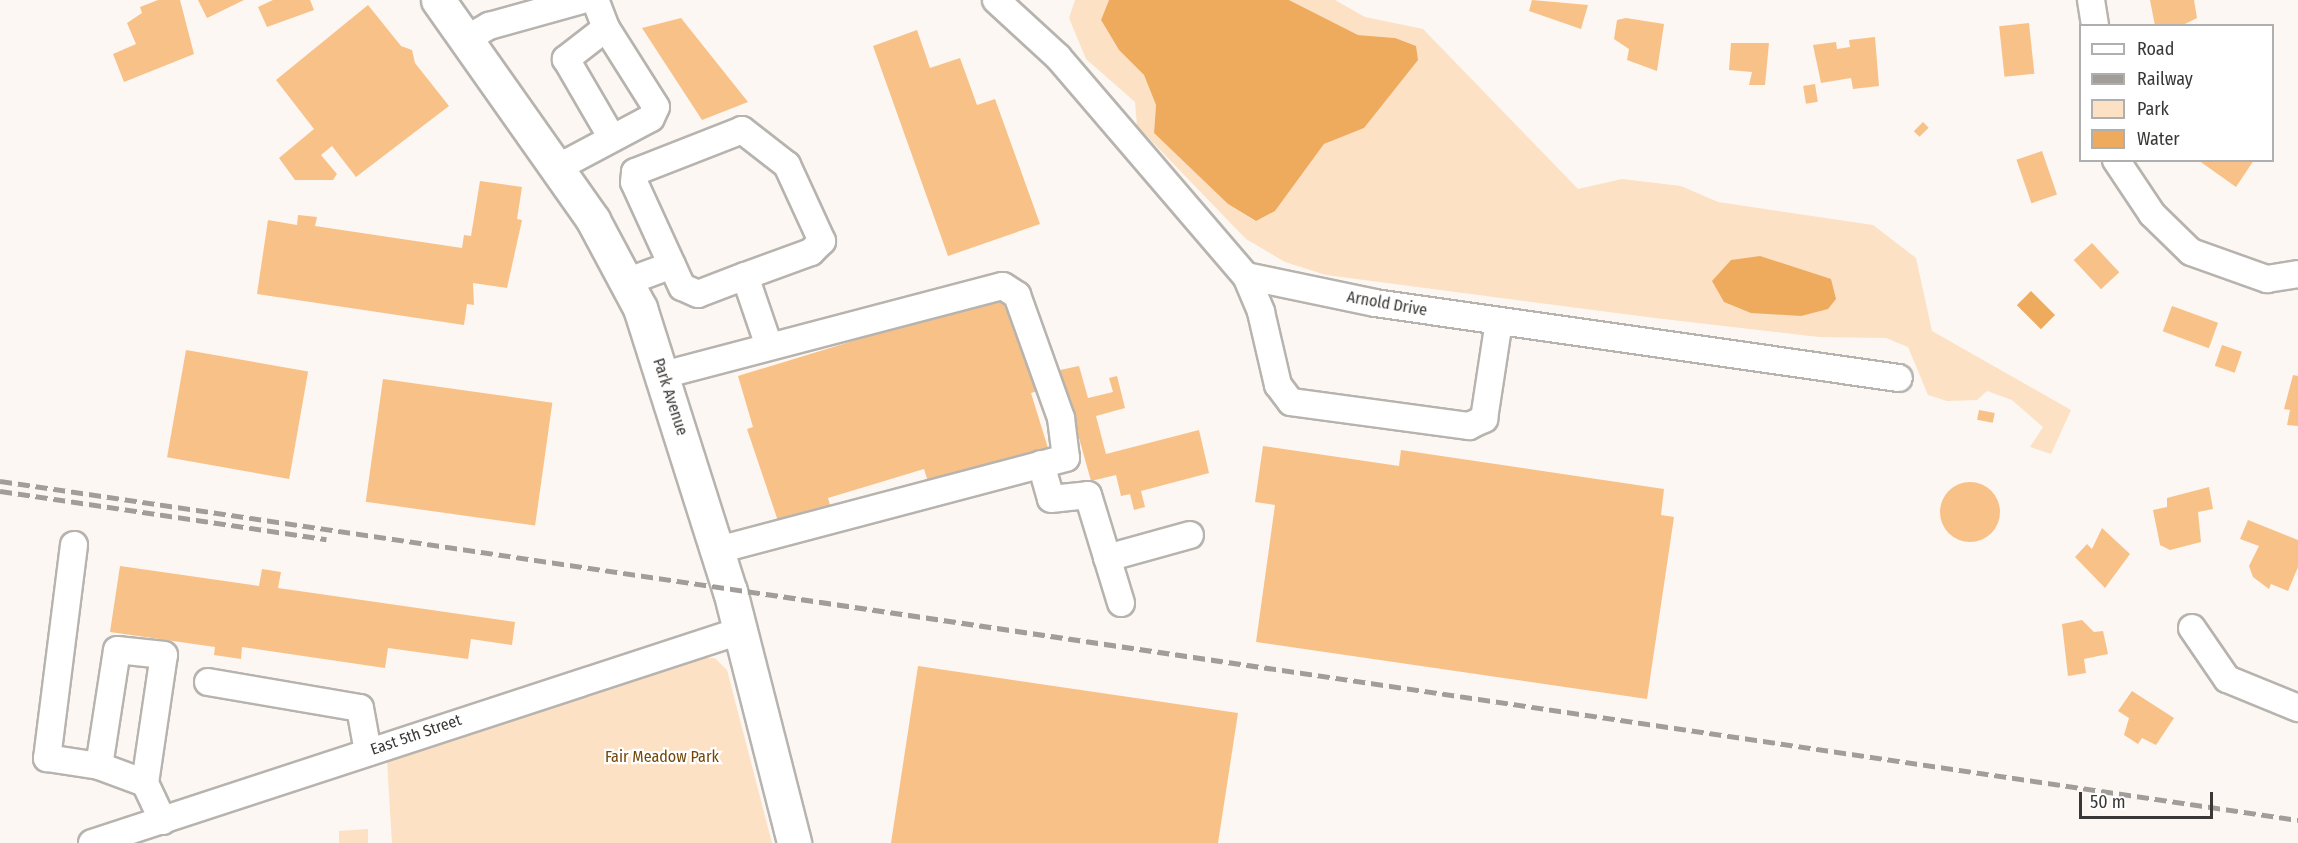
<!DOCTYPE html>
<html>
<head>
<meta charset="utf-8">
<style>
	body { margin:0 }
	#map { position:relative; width:2298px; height:843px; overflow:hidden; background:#fcf7f2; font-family:"Fira Sans Condensed",sans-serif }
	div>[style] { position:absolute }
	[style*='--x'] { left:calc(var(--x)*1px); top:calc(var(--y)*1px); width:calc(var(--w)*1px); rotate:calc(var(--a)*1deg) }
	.green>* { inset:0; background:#fce1c5 }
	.water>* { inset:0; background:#eeab5e; transform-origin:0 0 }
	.building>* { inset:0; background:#f8c187; transform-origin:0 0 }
	.round { border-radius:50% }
	.roads { filter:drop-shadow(2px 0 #b7b3ae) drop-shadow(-2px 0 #b7b3ae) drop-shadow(0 2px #b7b3ae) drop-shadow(0 -2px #b7b3ae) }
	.minor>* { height:26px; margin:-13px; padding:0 13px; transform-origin:13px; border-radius:13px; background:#fff }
	.major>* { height:33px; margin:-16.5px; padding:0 16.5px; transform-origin:16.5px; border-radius:16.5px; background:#fff }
	.rail>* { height:4.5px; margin-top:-2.25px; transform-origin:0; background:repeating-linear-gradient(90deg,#a19e9a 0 12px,transparent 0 18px) }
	span { translate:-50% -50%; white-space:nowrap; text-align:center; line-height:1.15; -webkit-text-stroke:4.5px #fff; paint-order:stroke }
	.street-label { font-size:16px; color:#3a3836 }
	.park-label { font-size:16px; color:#724709 }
	.legend { position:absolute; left:2079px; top:24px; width:195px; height:138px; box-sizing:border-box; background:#fff; border:2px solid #b0afaf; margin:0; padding:8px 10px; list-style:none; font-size:18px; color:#3a3836 }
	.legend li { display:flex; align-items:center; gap:12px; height:30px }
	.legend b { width:30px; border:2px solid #b0afaf }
	.scale { position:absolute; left:2079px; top:792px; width:134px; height:27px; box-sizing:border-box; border:3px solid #3a3836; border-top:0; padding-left:8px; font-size:18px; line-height:21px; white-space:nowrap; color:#3a3836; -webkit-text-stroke:4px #fff; paint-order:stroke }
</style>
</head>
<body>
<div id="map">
	<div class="green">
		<i style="clip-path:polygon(1075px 0,1109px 0,1101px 20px,1119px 50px,1144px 75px,1156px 105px,1154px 133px,1228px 204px,1255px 221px,1275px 211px,1324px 144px,1364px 128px,1383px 103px,1395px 38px,1358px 35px,1289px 0,1335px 0,1365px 17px,1423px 29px,1578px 189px,1622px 179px,1681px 186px,1718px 202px,1873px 225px,1916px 258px,1932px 331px,2071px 410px,2051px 454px,2030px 447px,2043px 427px,2012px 400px,1987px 391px,1977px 400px,1947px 401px,1928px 395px,1908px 347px,1886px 338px,1819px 337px,1655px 318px,1326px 275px,1285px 262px,1246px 239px,1137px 126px,1135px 102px,1086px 59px,1069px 18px)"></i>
		<i style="clip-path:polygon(695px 658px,715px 658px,727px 670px,772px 843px,392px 843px,387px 760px,469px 729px)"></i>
		<i style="clip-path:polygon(368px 829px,368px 843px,339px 843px,339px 831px)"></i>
	</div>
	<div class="water">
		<i style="clip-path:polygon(1109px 0,1289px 0,1358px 35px,1395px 38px,1416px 46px,1418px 60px,1364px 128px,1324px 144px,1275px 211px,1256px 221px,1228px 204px,1154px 133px,1156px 105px,1144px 75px,1119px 50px,1101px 20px)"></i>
		<i style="clip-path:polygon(1760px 256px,1831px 279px,1836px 299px,1828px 309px,1801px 316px,1751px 313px,1724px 302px,1712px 281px,1731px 260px)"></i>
		<i style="left:2031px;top:291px;width:34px;height:20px;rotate:45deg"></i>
	</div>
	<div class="building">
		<i style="clip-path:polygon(158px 0,180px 0,194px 54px,124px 82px,113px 54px,136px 44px,127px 23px,142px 13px,140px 7px)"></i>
		<i style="clip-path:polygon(198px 0,244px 0,207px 18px)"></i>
		<i style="clip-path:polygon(273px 0,310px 0,314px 10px,267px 27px,258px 7px)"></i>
		<i style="clip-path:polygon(1532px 0,1588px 5px,1581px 29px,1529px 11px)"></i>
		<i style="clip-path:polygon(2150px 0,2194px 0,2197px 18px,2181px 26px,2155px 26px)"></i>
		<i style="clip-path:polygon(368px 5px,401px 46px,412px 50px,415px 63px,449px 106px,356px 177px,332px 146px,321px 155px,337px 174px,333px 180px,295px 180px,279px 158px,314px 129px,276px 80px)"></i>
		<i style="clip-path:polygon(681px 18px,748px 102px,702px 120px,642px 28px)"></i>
		<i style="clip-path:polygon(1626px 18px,1664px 24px,1657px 71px,1627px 60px,1629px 49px,1614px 39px,1617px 20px)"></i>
		<i style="left:2029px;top:23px;width:51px;height:30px;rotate:84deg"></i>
		<i style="clip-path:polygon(917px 30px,930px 68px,960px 58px,977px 105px,995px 99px,1040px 224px,948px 256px,873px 46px)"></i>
		<i style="clip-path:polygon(1875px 37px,1879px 86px,1853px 89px,1851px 78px,1821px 83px,1813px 45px,1836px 42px,1837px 49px,1850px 47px,1849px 40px)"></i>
		<i style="clip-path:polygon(1731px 43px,1769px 43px,1765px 85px,1749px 85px,1752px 72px,1729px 70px)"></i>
		<i style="left:1815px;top:84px;width:18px;height:12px;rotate:81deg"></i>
		<i style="left:1923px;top:122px;width:8px;height:13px;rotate:45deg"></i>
		<i style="left:2042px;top:151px;width:46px;height:27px;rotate:71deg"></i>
		<i style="clip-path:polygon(2198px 160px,2254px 160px,2236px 187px)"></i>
		<i style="clip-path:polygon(480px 181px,522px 187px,517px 219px,522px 220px,507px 288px,473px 283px,474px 305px,467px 304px,464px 325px,257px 294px,268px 220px,297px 225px,298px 215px,317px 217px,315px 226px,462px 248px,464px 235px,471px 236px)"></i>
		<i style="left:2092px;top:243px;width:40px;height:25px;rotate:47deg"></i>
		<i style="clip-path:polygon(1000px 296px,1034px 370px,1041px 390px,1031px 393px,1048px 448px,929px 485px,924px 469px,828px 498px,830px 505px,778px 521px,747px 429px,753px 427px,738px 376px)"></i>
		<i style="left:2172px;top:306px;width:49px;height:27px;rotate:20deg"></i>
		<i style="left:2222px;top:345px;width:21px;height:22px;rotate:19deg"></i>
		<i style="left:186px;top:350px;width:124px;height:109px;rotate:10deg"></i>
		<i style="clip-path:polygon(1079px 366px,1088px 398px,1113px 392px,1109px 378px,1117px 376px,1125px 408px,1096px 416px,1106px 454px,1199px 430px,1209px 473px,1141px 491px,1145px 507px,1134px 510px,1130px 494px,1121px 496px,1116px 475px,1091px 481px,1060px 370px)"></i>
		<i style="clip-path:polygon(2293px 375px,2298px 376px,2298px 426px,2287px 425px,2290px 410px,2284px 409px)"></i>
		<i style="left:383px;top:379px;width:171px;height:124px;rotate:8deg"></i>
		<i style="left:1979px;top:410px;width:16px;height:10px;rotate:11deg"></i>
		<i style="clip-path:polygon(1263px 446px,1399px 466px,1401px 450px,1664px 489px,1661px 515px,1674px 517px,1647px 699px,1256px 642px,1275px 505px,1255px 502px)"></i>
		<i class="round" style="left:1940px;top:482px;width:60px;height:60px"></i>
		<i style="clip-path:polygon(2209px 487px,2213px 509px,2198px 512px,2201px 542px,2170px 550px,2160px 545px,2153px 510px,2167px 507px,2167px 498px)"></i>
		<i style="clip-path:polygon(2248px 520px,2298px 540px,2298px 567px,2288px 591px,2271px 584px,2269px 589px,2253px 577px,2249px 566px,2259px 546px,2240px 539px)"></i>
		<i style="clip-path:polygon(2102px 528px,2130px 554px,2105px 588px,2075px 557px,2087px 544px,2092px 549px)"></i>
		<i style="clip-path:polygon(120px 566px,259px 586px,262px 569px,281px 572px,278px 588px,515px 622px,512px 645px,471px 639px,468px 659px,388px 648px,385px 668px,242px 647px,241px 659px,214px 655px,215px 647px,110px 632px)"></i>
		<i style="clip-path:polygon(2082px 620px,2094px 632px,2103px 631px,2108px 654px,2084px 659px,2086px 673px,2068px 676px,2062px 624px)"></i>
		<i style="clip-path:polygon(918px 666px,1238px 713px,1218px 843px,891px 843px)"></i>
		<i style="clip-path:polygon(2132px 691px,2174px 718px,2156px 745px,2142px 738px,2138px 744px,2124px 735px,2129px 718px,2118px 711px)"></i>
	</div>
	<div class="roads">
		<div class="minor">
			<i style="--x:996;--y:0;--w:84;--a:42.6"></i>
			<i style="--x:1058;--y:57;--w:289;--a:49.4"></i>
			<i style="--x:1246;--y:276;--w:132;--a:11.8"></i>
			<i style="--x:1375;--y:303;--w:529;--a:8.15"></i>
			<i style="--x:2091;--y:0;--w:26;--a:81"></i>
			<i style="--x:606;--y:28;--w:51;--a:142.2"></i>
			<i style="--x:566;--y:59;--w:91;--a:59.8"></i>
			<i style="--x:467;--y:39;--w:26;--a:-31"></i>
			<i style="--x:489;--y:26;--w:97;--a:-15.6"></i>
			<i style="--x:2116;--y:160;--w:65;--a:56.3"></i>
			<i style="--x:2152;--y:214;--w:54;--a:44.3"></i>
			<i style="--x:2191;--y:252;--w:81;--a:19.6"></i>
			<i style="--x:2267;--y:279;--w:31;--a:-9"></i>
			<i style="--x:557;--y:168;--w:106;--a:-28"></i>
			<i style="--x:651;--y:118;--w:12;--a:-66"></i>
			<i style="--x:656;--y:107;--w:93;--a:-122.3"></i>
			<i style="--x:606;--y:28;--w:30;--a:-111"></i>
			<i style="--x:745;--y:276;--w:50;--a:159"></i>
			<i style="--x:698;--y:294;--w:17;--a:-156"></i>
			<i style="--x:682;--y:287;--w:115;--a:-114.6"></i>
			<i style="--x:634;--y:182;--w:10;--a:-84"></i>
			<i style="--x:635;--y:172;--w:115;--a:-21.4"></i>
			<i style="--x:742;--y:130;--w:57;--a:37.9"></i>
			<i style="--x:787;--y:165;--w:84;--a:65.3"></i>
			<i style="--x:822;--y:241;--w:16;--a:135"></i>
			<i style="--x:811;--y:252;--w:70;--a:160"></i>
			<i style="--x:745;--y:276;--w:74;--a:71.1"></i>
			<i style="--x:1246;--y:276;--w:39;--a:67"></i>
			<i style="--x:1261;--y:312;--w:75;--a:76.9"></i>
			<i style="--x:1278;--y:385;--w:21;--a:53"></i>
			<i style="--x:1291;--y:402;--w:180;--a:7.7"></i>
			<i style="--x:1469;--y:426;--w:17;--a:-25"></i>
			<i style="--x:1484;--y:419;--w:99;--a:-81.3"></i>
			<i style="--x:626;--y:282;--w:49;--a:-20.3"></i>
			<i style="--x:663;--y:375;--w:351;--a:-14.7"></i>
			<i style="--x:1003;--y:286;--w:17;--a:33"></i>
			<i style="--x:1017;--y:295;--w:131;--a:70.3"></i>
			<i style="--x:1061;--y:418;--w:40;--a:82.9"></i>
			<i style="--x:1066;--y:458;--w:361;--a:165.2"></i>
			<i style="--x:1041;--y:464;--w:36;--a:74"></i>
			<i style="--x:1051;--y:499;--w:37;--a:-6"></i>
			<i style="--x:1088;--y:495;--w:113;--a:73"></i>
			<i style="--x:74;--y:545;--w:215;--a:97.2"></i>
			<i style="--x:47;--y:758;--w:53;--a:8.7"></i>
			<i style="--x:1107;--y:558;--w:86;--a:-15.5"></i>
			<i style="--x:2192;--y:628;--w:62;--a:55.5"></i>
			<i style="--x:2227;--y:679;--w:77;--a:22.2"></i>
			<i style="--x:208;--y:682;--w:154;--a:9.7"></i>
			<i style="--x:360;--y:708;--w:45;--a:79.7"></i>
			<i style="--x:145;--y:783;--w:129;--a:-81.6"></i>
			<i style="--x:164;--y:655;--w:47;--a:-173.9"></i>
			<i style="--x:117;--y:650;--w:117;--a:98.8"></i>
			<i style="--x:99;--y:766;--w:49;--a:20.3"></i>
			<i style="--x:145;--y:783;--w:42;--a:64.7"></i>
			<i style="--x:92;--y:843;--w:682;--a:-18.12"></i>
		</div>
		<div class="major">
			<i style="--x:438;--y:0;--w:269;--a:54.8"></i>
			<i style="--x:593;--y:220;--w:100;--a:61.9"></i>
			<i style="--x:640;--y:308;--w:297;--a:72.4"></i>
			<i style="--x:730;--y:591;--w:260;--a:75.7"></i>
		</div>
	</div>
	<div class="rail">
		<i style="--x:0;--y:481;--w:2323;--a:8.39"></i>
		<i style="--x:0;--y:491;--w:330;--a:8.4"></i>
	</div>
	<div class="street-label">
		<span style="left:1387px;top:304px;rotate:10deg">Arnold Drive</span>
		<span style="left:670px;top:397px;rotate:72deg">Park Avenue</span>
		<span style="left:416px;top:735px;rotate:-19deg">East 5th Street</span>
	</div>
	<div class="park-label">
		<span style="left:662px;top:757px">Fair Meadow Park</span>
	</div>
	<ul class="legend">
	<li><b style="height:8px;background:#fff"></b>Road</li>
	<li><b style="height:8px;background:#a19e9a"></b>Railway</li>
	<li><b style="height:16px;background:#fce1c5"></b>Park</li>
	<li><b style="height:16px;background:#eeab5e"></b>Water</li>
	</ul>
	<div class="scale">50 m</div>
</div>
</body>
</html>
